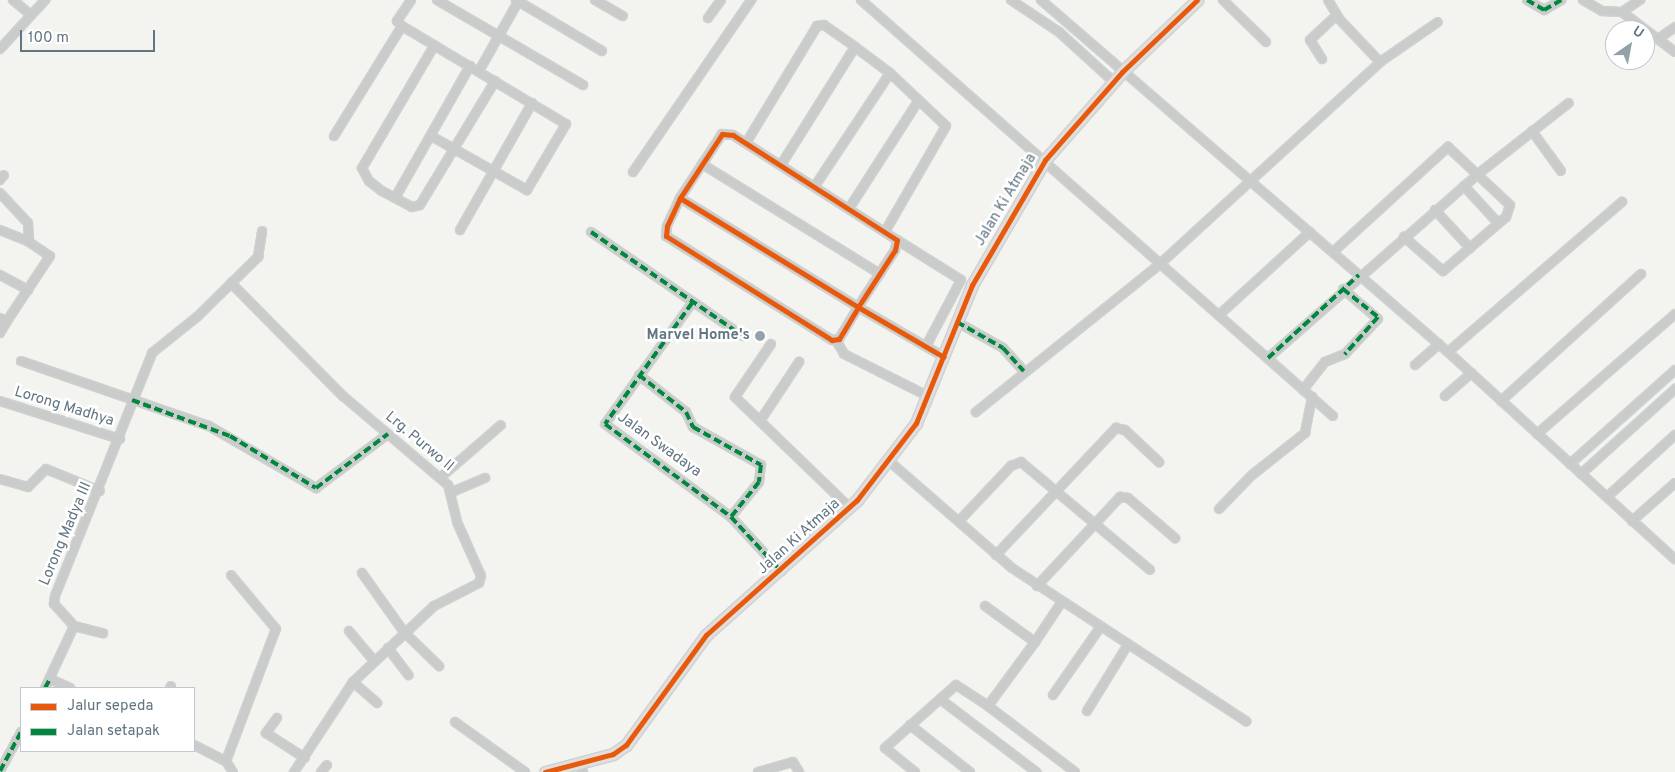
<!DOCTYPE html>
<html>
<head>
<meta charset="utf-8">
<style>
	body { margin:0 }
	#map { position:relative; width:1675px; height:772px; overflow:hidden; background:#f3f3f0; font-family:Overpass,sans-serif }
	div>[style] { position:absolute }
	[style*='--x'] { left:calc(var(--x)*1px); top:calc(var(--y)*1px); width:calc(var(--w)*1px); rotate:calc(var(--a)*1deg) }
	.roads { filter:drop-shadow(1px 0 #cfd1d0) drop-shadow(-1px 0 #cfd1d0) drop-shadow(0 1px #cfd1d0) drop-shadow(0 -1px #cfd1d0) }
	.street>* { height:8px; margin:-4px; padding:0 4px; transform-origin:4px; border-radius:4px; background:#cacccc }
	.secondary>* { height:11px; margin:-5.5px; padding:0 5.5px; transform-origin:5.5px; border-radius:5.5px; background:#dfdfe0 }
	.quiet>* { height:4px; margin-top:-2px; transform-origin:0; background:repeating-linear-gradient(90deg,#00873e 0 8px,transparent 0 12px) }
	.cycleway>* { height:5px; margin:-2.5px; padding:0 2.5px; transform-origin:2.5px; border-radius:2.5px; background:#e8590c }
	.dots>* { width:14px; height:14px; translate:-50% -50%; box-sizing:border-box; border:2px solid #fff; border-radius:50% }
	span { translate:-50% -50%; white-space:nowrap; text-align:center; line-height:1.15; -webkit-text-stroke:5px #fff; paint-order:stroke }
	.street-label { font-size:15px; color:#617582 }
	.poi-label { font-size:15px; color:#617582; font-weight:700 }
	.right { translate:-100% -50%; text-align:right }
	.legend { position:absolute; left:20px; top:687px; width:175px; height:65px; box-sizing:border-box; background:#fff; border:1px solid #c0c8cd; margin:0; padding:6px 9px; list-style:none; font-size:15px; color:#617582 }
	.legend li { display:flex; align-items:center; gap:10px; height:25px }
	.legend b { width:25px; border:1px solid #c0c8cd }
	.north { position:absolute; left:1605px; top:20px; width:50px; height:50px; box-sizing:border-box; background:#fff; border:1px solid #c0c8cd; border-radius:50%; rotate:33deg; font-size:14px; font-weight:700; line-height:20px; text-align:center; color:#617582 }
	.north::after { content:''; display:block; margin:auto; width:18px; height:22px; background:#94a1a8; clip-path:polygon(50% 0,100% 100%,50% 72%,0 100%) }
	.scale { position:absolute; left:20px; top:30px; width:135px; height:22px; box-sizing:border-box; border:2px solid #617582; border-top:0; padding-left:6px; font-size:15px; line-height:18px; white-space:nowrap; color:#617582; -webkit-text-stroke:4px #fff; paint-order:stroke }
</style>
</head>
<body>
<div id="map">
	<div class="roads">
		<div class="street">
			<i style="--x:13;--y:0;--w:23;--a:40"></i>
			<i style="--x:437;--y:0;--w:169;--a:30.2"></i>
			<i style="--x:516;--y:0;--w:100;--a:30.7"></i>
			<i style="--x:595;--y:0;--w:32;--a:30"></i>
			<i style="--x:861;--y:0;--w:629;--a:41.39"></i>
			<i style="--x:1011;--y:0;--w:58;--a:33.7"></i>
			<i style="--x:1059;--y:32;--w:74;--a:42.3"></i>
			<i style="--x:1041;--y:0;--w:538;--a:40.86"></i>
			<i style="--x:1448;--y:352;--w:307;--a:42.4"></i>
			<i style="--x:1223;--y:0;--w:60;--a:44.3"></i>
			<i style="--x:1527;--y:0;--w:20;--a:30"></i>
			<i style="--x:1544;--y:10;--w:20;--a:-30"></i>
			<i style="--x:1583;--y:0;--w:22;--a:30"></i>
			<i style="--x:1602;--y:11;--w:20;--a:3"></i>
			<i style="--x:1622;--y:12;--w:66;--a:37"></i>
			<i style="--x:1622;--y:12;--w:22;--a:-34"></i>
			<i style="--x:708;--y:18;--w:22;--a:-54"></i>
			<i style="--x:402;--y:26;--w:7;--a:-135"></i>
			<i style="--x:397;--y:21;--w:25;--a:-56"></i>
			<i style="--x:1658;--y:39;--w:21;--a:-35"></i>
			<i style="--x:434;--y:46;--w:142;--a:120.5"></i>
			<i style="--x:362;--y:168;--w:15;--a:62"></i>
			<i style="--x:369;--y:181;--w:16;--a:38"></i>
			<i style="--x:382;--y:191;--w:34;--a:28"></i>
			<i style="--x:412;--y:207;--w:8;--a:-14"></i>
			<i style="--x:420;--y:205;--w:145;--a:-58.8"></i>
			<i style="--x:0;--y:49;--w:67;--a:-47.4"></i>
			<i style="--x:1322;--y:59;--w:22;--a:-122"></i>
			<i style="--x:1310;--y:40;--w:35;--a:-43"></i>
			<i style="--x:1380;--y:62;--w:70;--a:-34.6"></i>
			<i style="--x:479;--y:71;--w:81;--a:-60.6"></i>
			<i style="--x:1532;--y:131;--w:49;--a:54.1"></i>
			<i style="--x:334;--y:136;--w:129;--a:-58.3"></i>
			<i style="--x:402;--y:26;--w:191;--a:30.9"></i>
			<i style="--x:566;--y:124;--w:77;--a:120.6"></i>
			<i style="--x:527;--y:190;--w:110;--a:-150.6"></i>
			<i style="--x:746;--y:143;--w:137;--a:-58.7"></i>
			<i style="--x:817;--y:26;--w:7;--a:-8"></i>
			<i style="--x:824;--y:25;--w:38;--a:35"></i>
			<i style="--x:702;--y:164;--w:209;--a:31.7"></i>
			<i style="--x:781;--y:165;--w:139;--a:-57.9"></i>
			<i style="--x:855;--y:47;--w:44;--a:36.6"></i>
			<i style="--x:890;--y:73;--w:136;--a:123.6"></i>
			<i style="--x:633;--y:172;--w:209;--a:-55.5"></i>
			<i style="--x:0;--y:180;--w:6;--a:-51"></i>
			<i style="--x:1464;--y:186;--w:50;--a:47.4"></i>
			<i style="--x:0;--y:193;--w:41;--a:47"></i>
			<i style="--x:28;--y:223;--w:19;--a:87"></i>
			<i style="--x:29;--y:242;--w:25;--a:34"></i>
			<i style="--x:50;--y:256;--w:78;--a:123.5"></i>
			<i style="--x:7;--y:321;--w:8;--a:-157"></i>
			<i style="--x:395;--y:198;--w:152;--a:-60.4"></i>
			<i style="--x:680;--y:198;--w:31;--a:115"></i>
			<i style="--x:667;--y:226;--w:10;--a:96"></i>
			<i style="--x:666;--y:236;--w:196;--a:32.1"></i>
			<i style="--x:832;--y:340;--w:7;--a:-8"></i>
			<i style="--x:839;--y:339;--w:37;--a:-59"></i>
			<i style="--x:858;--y:307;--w:68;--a:-57"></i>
			<i style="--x:895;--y:250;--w:10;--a:-79"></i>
			<i style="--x:897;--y:240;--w:195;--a:-147.4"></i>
			<i style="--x:733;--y:135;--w:11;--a:-175"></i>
			<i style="--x:722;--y:134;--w:77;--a:123.3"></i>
			<i style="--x:680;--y:198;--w:209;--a:31.5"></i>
			<i style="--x:858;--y:307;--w:99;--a:30.2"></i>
			<i style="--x:850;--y:207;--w:127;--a:-57.2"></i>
			<i style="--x:1435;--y:210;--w:52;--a:47.4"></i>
			<i style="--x:0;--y:230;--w:31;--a:22"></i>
			<i style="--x:460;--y:230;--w:146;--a:-60.4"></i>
			<i style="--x:886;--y:230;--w:120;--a:-60"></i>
			<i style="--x:946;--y:126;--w:77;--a:-136.6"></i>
			<i style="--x:591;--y:232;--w:184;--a:34.4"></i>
			<i style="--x:897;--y:240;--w:75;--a:32"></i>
			<i style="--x:961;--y:280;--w:75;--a:117.9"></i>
			<i style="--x:1333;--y:252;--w:156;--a:-42.4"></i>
			<i style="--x:1448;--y:147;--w:85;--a:43.1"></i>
			<i style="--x:1510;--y:205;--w:13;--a:108"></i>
			<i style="--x:1506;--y:217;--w:83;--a:139.4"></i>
			<i style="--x:1443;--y:271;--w:52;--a:-138.9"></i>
			<i style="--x:0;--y:275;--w:32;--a:28"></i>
			<i style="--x:231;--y:283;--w:159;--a:45.3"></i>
			<i style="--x:343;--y:396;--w:138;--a:40.3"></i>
			<i style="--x:448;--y:485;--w:38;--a:76"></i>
			<i style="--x:457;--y:522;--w:59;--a:66"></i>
			<i style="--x:481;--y:576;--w:7;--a:106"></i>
			<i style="--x:479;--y:583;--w:51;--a:152.9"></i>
			<i style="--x:434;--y:606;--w:111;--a:136.8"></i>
			<i style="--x:353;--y:682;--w:108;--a:123.2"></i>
			<i style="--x:692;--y:303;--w:149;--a:125.7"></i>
			<i style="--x:605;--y:424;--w:157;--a:36.4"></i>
			<i style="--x:731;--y:517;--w:74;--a:47.2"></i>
			<i style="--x:1219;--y:315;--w:123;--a:-42.4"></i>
			<i style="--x:957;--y:322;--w:53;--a:29.5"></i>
			<i style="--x:1003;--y:348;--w:31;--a:48"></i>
			<i style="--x:0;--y:333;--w:14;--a:-60"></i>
			<i style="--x:836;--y:340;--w:16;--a:60"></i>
			<i style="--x:844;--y:354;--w:94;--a:26.6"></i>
			<i style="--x:771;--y:344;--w:64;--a:124.2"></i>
			<i style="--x:735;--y:397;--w:160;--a:44"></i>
			<i style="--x:1448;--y:352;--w:230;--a:-40.8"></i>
			<i style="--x:1268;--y:358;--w:279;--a:-41.2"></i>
			<i style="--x:1478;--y:174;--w:115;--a:-38"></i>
			<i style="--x:21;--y:361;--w:199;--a:19.1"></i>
			<i style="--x:209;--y:426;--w:124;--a:30.1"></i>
			<i style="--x:316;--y:488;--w:90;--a:-36.9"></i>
			<i style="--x:1415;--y:365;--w:32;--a:-41"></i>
			<i style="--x:639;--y:375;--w:60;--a:38.2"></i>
			<i style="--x:686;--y:412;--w:17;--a:65"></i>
			<i style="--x:693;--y:427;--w:78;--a:29.2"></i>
			<i style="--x:761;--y:465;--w:17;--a:97"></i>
			<i style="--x:759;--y:482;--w:45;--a:128.7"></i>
			<i style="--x:1303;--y:390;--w:36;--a:-52"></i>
			<i style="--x:1325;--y:362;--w:22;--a:-22"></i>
			<i style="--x:1345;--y:354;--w:48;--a:-46.7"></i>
			<i style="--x:1378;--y:319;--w:46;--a:-139.4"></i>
			<i style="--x:1445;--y:396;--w:35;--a:-41"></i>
			<i style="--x:0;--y:401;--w:126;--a:17.6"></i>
			<i style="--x:1501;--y:401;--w:189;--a:-42.2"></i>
			<i style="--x:976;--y:412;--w:238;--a:-38.8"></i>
			<i style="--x:1161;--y:263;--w:297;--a:-42.5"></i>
			<i style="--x:1380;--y:62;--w:58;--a:-133.6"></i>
			<i style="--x:1340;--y:20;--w:23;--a:-121"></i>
			<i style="--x:760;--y:421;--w:71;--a:-56.5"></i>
			<i style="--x:1537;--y:434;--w:183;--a:-41"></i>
			<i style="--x:889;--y:461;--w:163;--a:41"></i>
			<i style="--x:1012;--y:568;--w:280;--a:33.2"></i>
			<i style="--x:1570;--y:464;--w:141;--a:-41.8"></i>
			<i style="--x:1581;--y:474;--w:127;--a:-42.1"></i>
			<i style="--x:441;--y:477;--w:79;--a:-40.9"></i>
			<i style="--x:0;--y:479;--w:29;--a:16"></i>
			<i style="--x:28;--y:487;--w:25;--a:-45"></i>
			<i style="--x:46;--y:469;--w:58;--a:22.2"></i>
			<i style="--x:452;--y:492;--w:36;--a:-23"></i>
			<i style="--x:1607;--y:497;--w:92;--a:-42.4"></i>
			<i style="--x:1219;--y:509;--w:47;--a:-45.9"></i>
			<i style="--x:1252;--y:475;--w:68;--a:-38.4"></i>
			<i style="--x:1305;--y:433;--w:37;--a:-79"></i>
			<i style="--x:959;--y:521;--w:76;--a:-46.6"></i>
			<i style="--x:1011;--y:466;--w:11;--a:-22"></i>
			<i style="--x:1021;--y:462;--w:168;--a:39.9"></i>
			<i style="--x:1632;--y:521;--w:57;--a:-41.5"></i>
			<i style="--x:996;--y:555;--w:175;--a:-46.6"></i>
			<i style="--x:1116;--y:428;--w:9;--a:13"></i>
			<i style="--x:1125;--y:430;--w:47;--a:43.3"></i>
			<i style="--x:362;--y:573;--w:72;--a:54.6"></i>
			<i style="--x:404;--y:632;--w:49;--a:44.2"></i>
			<i style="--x:1037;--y:586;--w:122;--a:-47"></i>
			<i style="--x:1120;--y:497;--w:8;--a:7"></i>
			<i style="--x:1128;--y:498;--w:62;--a:40.4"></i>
			<i style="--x:985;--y:606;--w:62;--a:35.8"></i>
			<i style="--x:1035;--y:642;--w:47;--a:-56.3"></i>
			<i style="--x:74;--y:626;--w:30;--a:14"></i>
			<i style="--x:349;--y:631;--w:39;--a:50"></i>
			<i style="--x:388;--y:648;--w:34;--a:53"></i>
			<i style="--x:50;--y:679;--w:22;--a:24"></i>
			<i style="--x:353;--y:682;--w:32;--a:41"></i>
			<i style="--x:45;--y:688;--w:68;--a:-64.9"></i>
			<i style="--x:74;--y:626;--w:30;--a:-132"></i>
			<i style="--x:54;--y:604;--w:8;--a:-83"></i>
			<i style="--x:55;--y:596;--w:262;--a:-68.2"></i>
			<i style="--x:152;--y:353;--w:58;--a:-38.7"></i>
			<i style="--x:197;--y:317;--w:86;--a:-44.5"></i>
			<i style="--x:258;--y:257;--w:26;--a:-81"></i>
			<i style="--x:170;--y:688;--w:2;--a:-63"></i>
			<i style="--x:1053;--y:695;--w:80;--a:-55.1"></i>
			<i style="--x:940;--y:699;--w:121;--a:37.2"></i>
			<i style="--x:988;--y:706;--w:109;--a:37.2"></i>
			<i style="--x:1087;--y:711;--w:76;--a:-58.4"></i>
			<i style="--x:277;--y:718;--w:19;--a:126"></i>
			<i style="--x:266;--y:733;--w:46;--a:32.7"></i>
			<i style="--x:455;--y:722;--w:86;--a:35.5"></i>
			<i style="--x:910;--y:725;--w:76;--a:38.1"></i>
			<i style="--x:194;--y:745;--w:36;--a:27"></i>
			<i style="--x:226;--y:761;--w:141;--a:-69.3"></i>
			<i style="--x:276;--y:629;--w:70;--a:-129.8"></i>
			<i style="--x:226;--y:761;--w:13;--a:58"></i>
			<i style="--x:577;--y:764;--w:10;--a:53"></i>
			<i style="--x:0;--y:771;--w:44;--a:-61.7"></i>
			<i style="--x:321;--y:772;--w:9;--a:-49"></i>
			<i style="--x:758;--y:772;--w:36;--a:-16"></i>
			<i style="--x:793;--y:762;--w:12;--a:59"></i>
			<i style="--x:915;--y:772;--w:38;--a:-141"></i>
			<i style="--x:885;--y:748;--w:95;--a:-41.6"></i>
			<i style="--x:956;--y:685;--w:38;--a:33"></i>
			<i style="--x:988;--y:706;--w:79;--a:-53.7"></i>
		</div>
		<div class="secondary">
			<i style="--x:545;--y:772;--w:70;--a:-14.8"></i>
			<i style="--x:613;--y:754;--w:16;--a:-35"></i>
			<i style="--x:626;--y:745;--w:136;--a:-54"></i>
			<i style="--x:706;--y:635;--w:203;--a:-41.8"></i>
			<i style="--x:857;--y:500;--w:97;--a:-52.5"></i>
			<i style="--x:916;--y:423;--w:149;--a:-67.9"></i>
			<i style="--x:972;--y:285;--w:145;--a:-59.7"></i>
			<i style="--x:1045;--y:160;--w:117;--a:-48.8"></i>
			<i style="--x:1122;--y:72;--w:104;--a:-43.8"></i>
		</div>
	</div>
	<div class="quiet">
		<i style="--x:1527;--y:0;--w:20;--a:30"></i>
		<i style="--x:1544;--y:10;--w:20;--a:-30"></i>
		<i style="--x:591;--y:232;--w:184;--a:34.4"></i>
		<i style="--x:1343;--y:289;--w:45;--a:38.7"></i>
		<i style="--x:1378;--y:317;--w:50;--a:131.7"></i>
		<i style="--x:692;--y:303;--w:149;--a:125.7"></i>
		<i style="--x:605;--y:424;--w:157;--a:36.4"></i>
		<i style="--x:731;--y:517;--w:74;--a:47.2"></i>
		<i style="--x:957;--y:322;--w:53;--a:29.5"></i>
		<i style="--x:1003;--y:348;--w:31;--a:48"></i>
		<i style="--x:1268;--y:358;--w:123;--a:-42.4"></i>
		<i style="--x:639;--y:375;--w:60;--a:38.2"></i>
		<i style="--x:686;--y:412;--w:17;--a:65"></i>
		<i style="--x:693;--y:427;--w:78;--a:29.2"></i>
		<i style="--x:761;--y:465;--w:17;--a:97"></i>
		<i style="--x:759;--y:482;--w:45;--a:128.7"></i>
		<i style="--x:132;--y:400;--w:104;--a:20.2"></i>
		<i style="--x:230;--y:436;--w:100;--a:31.2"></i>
		<i style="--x:316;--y:488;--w:90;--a:-36.9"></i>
		<i style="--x:45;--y:688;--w:10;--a:-61"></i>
		<i style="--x:0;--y:771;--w:44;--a:-61.7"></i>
	</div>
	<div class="cycleway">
		<i style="--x:680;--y:198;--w:31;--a:115"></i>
		<i style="--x:667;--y:226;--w:10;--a:96"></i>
		<i style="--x:666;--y:236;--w:196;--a:32.1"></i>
		<i style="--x:832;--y:340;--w:7;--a:-8"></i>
		<i style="--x:839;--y:339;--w:37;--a:-59"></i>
		<i style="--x:858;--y:307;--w:68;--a:-57"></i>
		<i style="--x:895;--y:250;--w:10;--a:-79"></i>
		<i style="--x:897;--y:240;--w:195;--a:-147.4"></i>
		<i style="--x:733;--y:135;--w:11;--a:-175"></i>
		<i style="--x:722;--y:134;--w:77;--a:123.3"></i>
		<i style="--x:680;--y:198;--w:209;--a:31.5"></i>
		<i style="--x:858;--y:307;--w:99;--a:30.2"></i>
		<i style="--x:545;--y:772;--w:70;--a:-14.8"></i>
		<i style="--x:613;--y:754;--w:16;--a:-35"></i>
		<i style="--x:626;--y:745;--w:136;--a:-54"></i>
		<i style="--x:706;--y:635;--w:203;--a:-41.8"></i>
		<i style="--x:857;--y:500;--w:97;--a:-52.5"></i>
		<i style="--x:916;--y:423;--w:149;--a:-67.9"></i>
		<i style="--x:972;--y:285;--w:145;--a:-59.7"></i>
		<i style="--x:1045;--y:160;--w:117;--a:-48.8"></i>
		<i style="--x:1122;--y:72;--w:104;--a:-43.8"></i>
	</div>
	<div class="dots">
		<i style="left:760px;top:336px;background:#94a1a8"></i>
	</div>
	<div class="street-label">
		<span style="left:1006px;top:200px;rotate:-59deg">Jalan Ki Atmaja</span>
		<span style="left:64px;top:407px;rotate:17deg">Lorong Madhya</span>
		<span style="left:419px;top:442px;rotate:40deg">Lrg. Purwo II</span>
		<span style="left:659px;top:445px;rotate:36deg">Jalan Swadaya</span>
		<span style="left:66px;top:534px;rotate:-67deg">Lorong Madya III</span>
		<span style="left:799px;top:537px;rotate:-42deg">Jalan Ki Atmaja</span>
	</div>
	<div class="poi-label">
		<span class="right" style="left:750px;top:336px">Marvel Home's</span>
	</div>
	<ul class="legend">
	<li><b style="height:6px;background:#e8590c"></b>Jalur sepeda</li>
	<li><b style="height:6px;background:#00873e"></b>Jalan setapak</li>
	</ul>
	<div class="north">U</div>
	<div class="scale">100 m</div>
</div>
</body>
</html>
